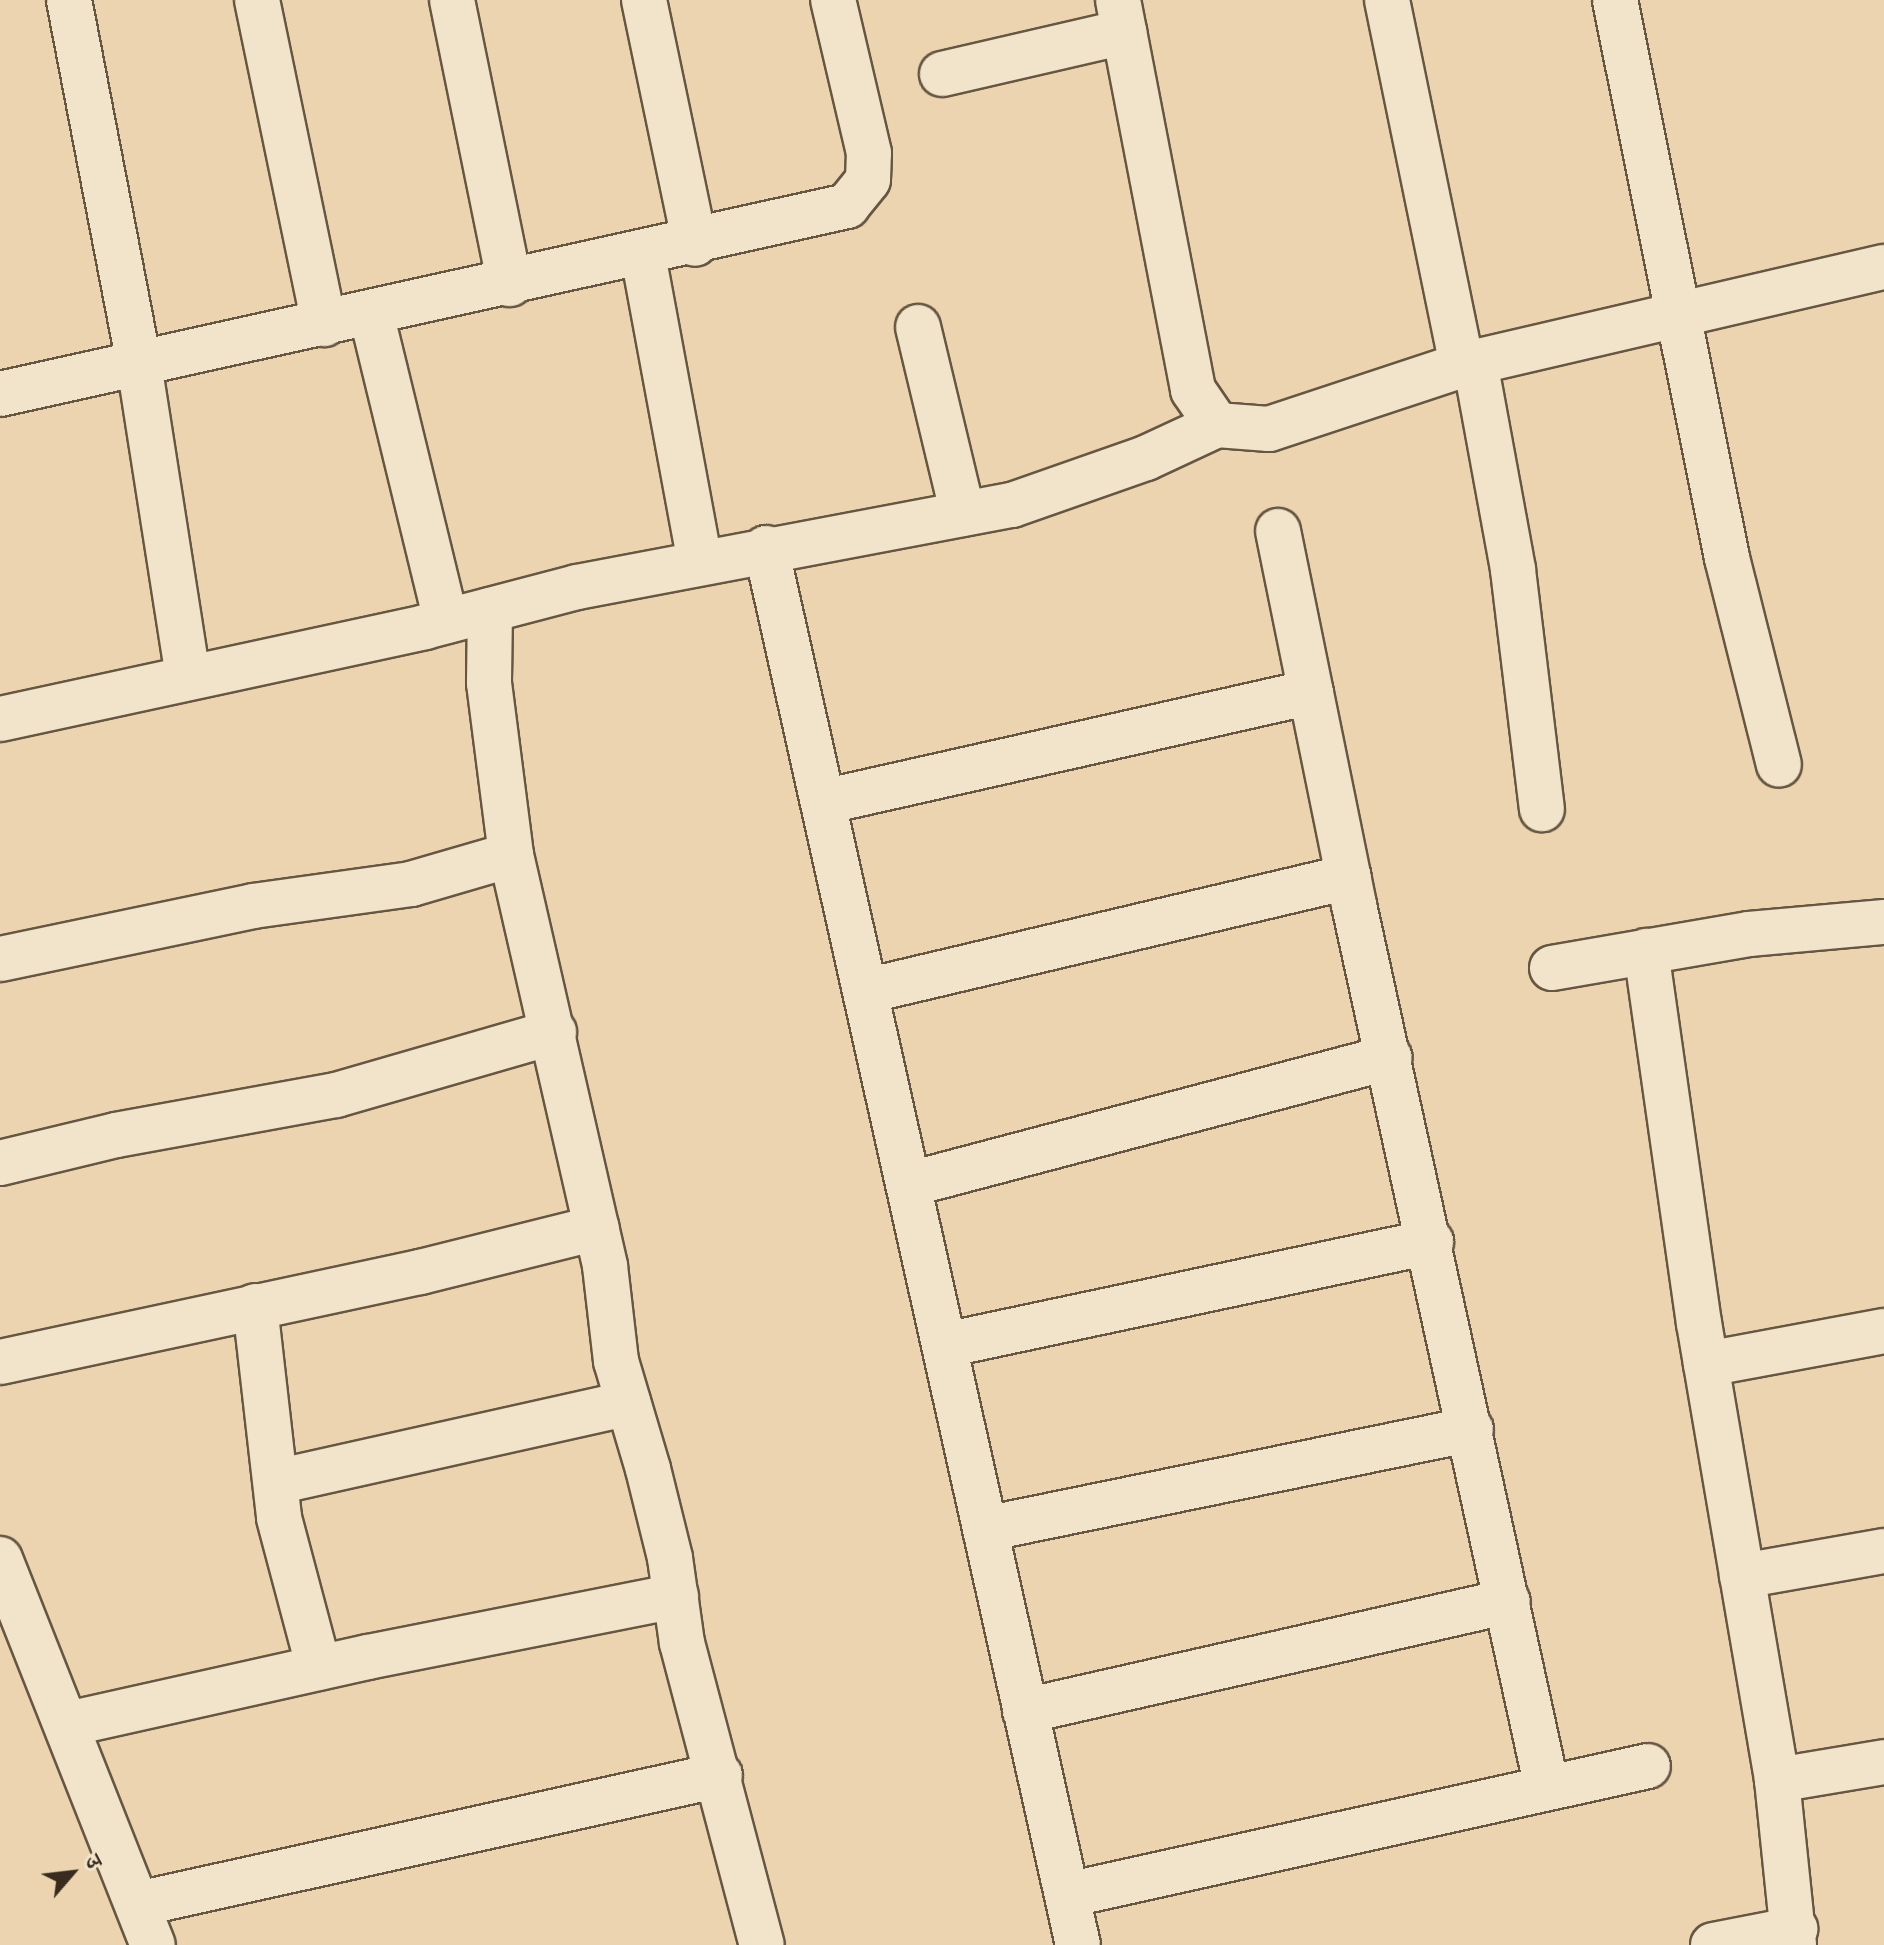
<!DOCTYPE html>
<html>
<head>
<meta charset="utf-8">
<style>
	body { margin:0 }
	#map { position:relative; width:1884px; height:1945px; overflow:hidden; background:#ebd4af; font-family:"EB Garamond","Noto Serif Devanagari",serif }
	div>[style] { position:absolute }
	[style*='--x'] { left:calc(var(--x)*1px); top:calc(var(--y)*1px); width:calc(var(--w)*1px); rotate:calc(var(--a)*1deg) }
	.roads { filter:drop-shadow(2px 0 #665642) drop-shadow(-2px 0 #665642) drop-shadow(0 2px #665642) drop-shadow(0 -2px #665642) }
	.minor>* { height:44px; margin:-22px; padding:0 22px; transform-origin:22px; border-radius:22px; background:#f2e3cb }
	span { translate:-50% -50%; white-space:nowrap; text-align:center; line-height:1.15; -webkit-text-stroke:8px #f2e3cb; paint-order:stroke }
	.north { position:absolute; left:32px; top:1833px; width:80px; height:80px; -webkit-text-stroke:6px #f2e3cb; paint-order:stroke; rotate:62deg; font-size:22px; font-weight:700; line-height:32px; text-align:center; color:#392c1e }
	.north::after { content:''; display:block; margin:auto; width:28px; height:36px; background:#392c1e; clip-path:polygon(50% 0,100% 100%,50% 72%,0 100%) }
</style>
</head>
<body>
<div id="map">
	<div class="roads">
		<div class="minor">
			<i style="--x:69;--y:0;--w:371;--a:79.1"></i>
			<i style="--x:139;--y:364;--w:317;--a:81.1"></i>
			<i style="--x:257;--y:0;--w:331;--a:78.3"></i>
			<i style="--x:452;--y:0;--w:290;--a:78.5"></i>
			<i style="--x:644;--y:0;--w:249;--a:78.2"></i>
			<i style="--x:1118;--y:0;--w:397;--a:79.1"></i>
			<i style="--x:1193;--y:390;--w:42;--a:55.6"></i>
			<i style="--x:1217;--y:425;--w:52;--a:4.4"></i>
			<i style="--x:1269;--y:429;--w:203;--a:-18.3"></i>
			<i style="--x:1462;--y:365;--w:433;--a:-13.1"></i>
			<i style="--x:1387;--y:0;--w:373;--a:78.4"></i>
			<i style="--x:1615;--y:0;--w:569;--a:78.65"></i>
			<i style="--x:1727;--y:558;--w:213;--a:75.9"></i>
			<i style="--x:942;--y:74;--w:187;--a:-13"></i>
			<i style="--x:643;--y:255;--w:312;--a:79.5"></i>
			<i style="--x:371;--y:313;--w:317;--a:76.3"></i>
			<i style="--x:918;--y:327;--w:192;--a:76.5"></i>
			<i style="--x:1475;--y:362;--w:211;--a:79.6"></i>
			<i style="--x:1513;--y:570;--w:241;--a:83.1"></i>
			<i style="--x:0;--y:394;--w:868;--a:-12.51"></i>
			<i style="--x:847;--y:206;--w:33;--a:-51"></i>
			<i style="--x:868;--y:180;--w:27;--a:-88"></i>
			<i style="--x:869;--y:153;--w:157;--a:-103.2"></i>
			<i style="--x:1278;--y:531;--w:382;--a:78.5"></i>
			<i style="--x:1354;--y:905;--w:904;--a:77.67"></i>
			<i style="--x:766;--y:548;--w:1431;--a:77.41"></i>
			<i style="--x:490;--y:610;--w:73;--a:90.8"></i>
			<i style="--x:489;--y:683;--w:173;--a:82.7"></i>
			<i style="--x:511;--y:855;--w:422;--a:77.1"></i>
			<i style="--x:605;--y:1266;--w:96;--a:83.4"></i>
			<i style="--x:616;--y:1361;--w:113;--a:73.5"></i>
			<i style="--x:648;--y:1469;--w:92;--a:76.1"></i>
			<i style="--x:670;--y:1558;--w:86;--a:82"></i>
			<i style="--x:682;--y:1643;--w:312;--a:75.2"></i>
			<i style="--x:0;--y:719;--w:435;--a:-12.2"></i>
			<i style="--x:425;--y:627;--w:157;--a:-14.7"></i>
			<i style="--x:577;--y:587;--w:443;--a:-10.7"></i>
			<i style="--x:1012;--y:505;--w:142;--a:-19.3"></i>
			<i style="--x:1146;--y:458;--w:78;--a:-24.9"></i>
			<i style="--x:823;--y:802;--w:500;--a:-12.7"></i>
			<i style="--x:1646;--y:951;--w:376;--a:81.9"></i>
			<i style="--x:1699;--y:1323;--w:464;--a:80.3"></i>
			<i style="--x:1777;--y:1780;--w:166;--a:84.1"></i>
			<i style="--x:0;--y:959;--w:258;--a:-11.8"></i>
			<i style="--x:253;--y:906;--w:160;--a:-7.9"></i>
			<i style="--x:411;--y:884;--w:104;--a:-16.2"></i>
			<i style="--x:1552;--y:968;--w:200;--a:-9.8"></i>
			<i style="--x:1749;--y:934;--w:136;--a:-5.1"></i>
			<i style="--x:866;--y:991;--w:496;--a:-13.3"></i>
			<i style="--x:0;--y:1163;--w:119;--a:-13.6"></i>
			<i style="--x:116;--y:1135;--w:224;--a:-10.3"></i>
			<i style="--x:336;--y:1095;--w:227;--a:-16.1"></i>
			<i style="--x:910;--y:1184;--w:496;--a:-14.8"></i>
			<i style="--x:255;--y:1306;--w:213;--a:83.5"></i>
			<i style="--x:279;--y:1518;--w:155;--a:75.1"></i>
			<i style="--x:945;--y:1345;--w:497;--a:-12"></i>
			<i style="--x:0;--y:1362;--w:430;--a:-12.1"></i>
			<i style="--x:420;--y:1272;--w:182;--a:-14"></i>
			<i style="--x:1706;--y:1364;--w:181;--a:-10.5"></i>
			<i style="--x:276;--y:1482;--w:361;--a:-12.6"></i>
			<i style="--x:985;--y:1529;--w:496;--a:-11.6"></i>
			<i style="--x:0;--y:1559;--w:415;--a:68.4"></i>
			<i style="--x:1742;--y:1576;--w:144;--a:-10"></i>
			<i style="--x:1025;--y:1711;--w:495;--a:-12.8"></i>
			<i style="--x:68;--y:1724;--w:307;--a:-12.6"></i>
			<i style="--x:368;--y:1657;--w:314;--a:-11.2"></i>
			<i style="--x:1777;--y:1780;--w:109;--a:-9.5"></i>
			<i style="--x:1067;--y:1895;--w:595;--a:-12.52"></i>
			<i style="--x:138;--y:1904;--w:596;--a:-12.5"></i>
			<i style="--x:1713;--y:1945;--w:84;--a:-11"></i>
		</div>
	</div>
	<div class="north">उ</div>
</div>
</body>
</html>
